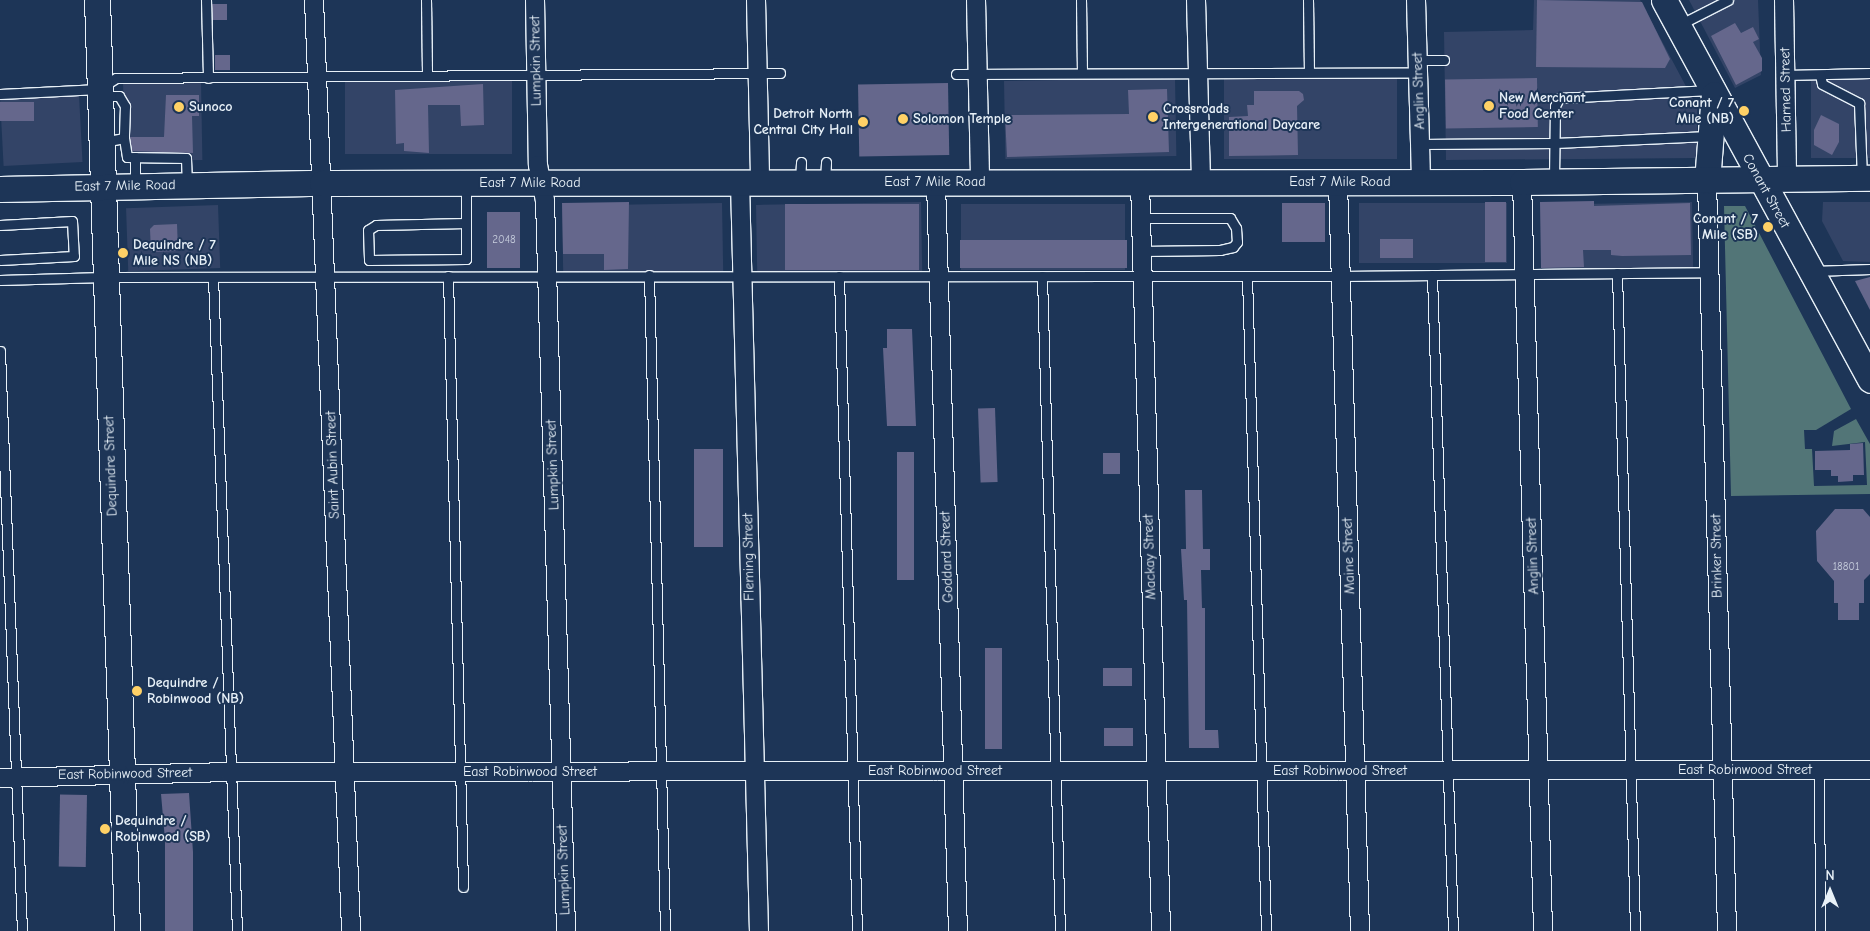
<!DOCTYPE html>
<html>
<head>
<meta charset="utf-8">
<style>
	body { margin:0 }
	#map { position:relative; width:1870px; height:931px; overflow:hidden; background:#1d3557; font-family:"Comic Neue",sans-serif }
	div>[style] { position:absolute }
	[style*='--x'] { left:calc(var(--x)*1px); top:calc(var(--y)*1px); width:calc(var(--w)*1px); rotate:calc(var(--a)*1deg) }
	.built>* { inset:0; background:#334467; transform-origin:0 0 }
	.green>* { inset:0; background:#527577 }
	.building>* { inset:0; background:#65678c; transform-origin:0 0 }
	.roads { filter:drop-shadow(1px 0 #e8f1f8) drop-shadow(-1px 0 #e8f1f8) drop-shadow(0 1px #e8f1f8) drop-shadow(0 -1px #e8f1f8) }
	.lane>* { height:9px; margin:-4.5px; padding:0 4.5px; transform-origin:4.5px; border-radius:4.5px; background:#1d3557 }
	.street>* { height:18px; margin:-9px; padding:0 9px; transform-origin:9px; border-radius:9px; background:#1d3557 }
	.secondary>* { height:25px; margin:-12.5px; padding:0 12.5px; transform-origin:12.5px; border-radius:12.5px; background:#1d3557 }
	.dots>* { width:14px; height:14px; translate:-50% -50%; box-sizing:border-box; border:2px solid #1d3557; border-radius:50% }
	span { translate:-50% -50%; white-space:nowrap; text-align:center; line-height:1.15; -webkit-text-stroke:4px #1d3557; paint-order:stroke }
	.number-label { font-size:11px; color:#c7cedd }
	.number-label span { -webkit-text-stroke-width:0 }
	.street-label { font-size:14px; color:#e8f1f8 }
	.poi-label { font-size:14px; color:#e8f1f8; font-weight:700 }
	.left { translate:0 -50%; text-align:left }
	.right { translate:-100% -50%; text-align:right }
	.north { position:absolute; left:1805px; top:866px; width:50px; height:50px; -webkit-text-stroke:4px #1d3557; paint-order:stroke; rotate:0deg; font-size:14px; font-weight:700; line-height:20px; text-align:center; color:#e8f1f8 }
	.north::after { content:''; display:block; margin:auto; width:18px; height:22px; background:#e8f1f8; clip-path:polygon(50% 0,100% 100%,50% 72%,0 100%) }
</style>
</head>
<body>
<div id="map">
	<div class="built">
		<i style="clip-path:polygon(1534px 0,1640px 0,1697px 107px,1697px 158px,1446px 160px,1444px 32px,1533px 30px)"></i>
		<i style="clip-path:polygon(1689px 0,1758px 0,1761px 75px,1735px 88px)"></i>
		<i style="left:1870px;top:77px;width:81px;height:59px;rotate:90deg"></i>
		<i style="left:1175px;top:78px;width:78px;height:171px;rotate:89deg"></i>
		<i style="left:512px;top:79px;width:75px;height:167px;rotate:90deg"></i>
		<i style="left:1224px;top:79px;width:173px;height:80px"></i>
		<i style="left:201px;top:81px;width:79px;height:78px;rotate:89deg"></i>
		<i style="left:79px;top:95px;width:67px;height:79px;rotate:87deg"></i>
		<i style="left:921px;top:202px;width:69px;height:165px;rotate:89deg"></i>
		<i style="left:1692px;top:202px;width:66px;height:151px;rotate:89deg"></i>
		<i style="clip-path:polygon(1823px 202px,1870px 202px,1870px 262px,1843px 261px,1822px 221px)"></i>
		<i style="left:722px;top:203px;width:68px;height:160px;rotate:89deg"></i>
		<i style="left:1507px;top:203px;width:60px;height:148px;rotate:90deg"></i>
		<i style="left:961px;top:204px;width:164px;height:66px"></i>
		<i style="left:218px;top:205px;width:63px;height:92px;rotate:88deg"></i>
	</div>
	<div class="green">
		<i style="clip-path:polygon(1724px 206px,1745px 206px,1851px 409px,1816px 430px,1804px 430px,1805px 449px,1812px 449px,1814px 486px,1867px 485px,1865px 442px,1832px 446px,1834px 431px,1856px 419px,1870px 444px,1870px 494px,1731px 496px)"></i>
	</div>
	<div class="building">
		<i style="clip-path:polygon(1537px 0,1642px 2px,1670px 59px,1665px 68px,1536px 67px)"></i>
		<i style="left:212px;top:4px;width:15px;height:16px"></i>
		<i style="clip-path:polygon(1735px 23px,1741px 33px,1753px 27px,1759px 39px,1753px 42px,1762px 58px,1762px 71px,1736px 85px,1711px 36px)"></i>
		<i style="left:215px;top:55px;width:15px;height:15px"></i>
		<i style="left:1537px;top:78px;width:49px;height:92px;rotate:89deg"></i>
		<i style="left:948px;top:83px;width:72px;height:90px;rotate:89deg"></i>
		<i style="clip-path:polygon(483px 84px,484px 125px,461px 126px,460px 105px,428px 105px,429px 153px,404px 151px,404px 143px,396px 144px,395px 90px)"></i>
		<i style="clip-path:polygon(1167px 89px,1169px 152px,1007px 157px,1005px 115px,1129px 114px,1128px 90px)"></i>
		<i style="clip-path:polygon(1254px 91px,1299px 91px,1303px 94px,1304px 100px,1297px 106px,1298px 155px,1229px 156px,1229px 117px,1248px 116px,1247px 105px,1254px 105px)"></i>
		<i style="clip-path:polygon(166px 95px,199px 95px,199px 116px,192px 116px,193px 153px,132px 151px,130px 137px,164px 137px)"></i>
		<i style="left:34px;top:102px;width:19px;height:34px;rotate:90deg"></i>
		<i style="clip-path:polygon(1821px 115px,1839px 124px,1839px 142px,1832px 155px,1814px 145px,1814px 130px)"></i>
		<i style="clip-path:polygon(1594px 201px,1594px 206px,1690px 203px,1691px 255px,1622px 256px,1611px 255px,1611px 250px,1583px 250px,1584px 267px,1541px 268px,1540px 202px)"></i>
		<i style="clip-path:polygon(629px 202px,628px 269px,604px 270px,604px 254px,563px 254px,562px 203px)"></i>
		<i style="left:1485px;top:202px;width:21px;height:60px"></i>
		<i style="left:1325px;top:203px;width:39px;height:43px;rotate:90deg"></i>
		<i style="left:785px;top:204px;width:134px;height:66px"></i>
		<i style="left:487px;top:212px;width:33px;height:56px"></i>
		<i style="clip-path:polygon(177px 224px,178px 251px,151px 252px,150px 229px,154px 225px)"></i>
		<i style="left:1413px;top:239px;width:19px;height:33px;rotate:90deg"></i>
		<i style="left:960px;top:240px;width:167px;height:28px"></i>
		<i style="clip-path:polygon(1870px 277px,1870px 310px,1855px 281px)"></i>
		<i style="clip-path:polygon(887px 329px,912px 329px,916px 426px,887px 426px,883px 348px,887px 348px)"></i>
		<i style="left:995px;top:408px;width:74px;height:17px;rotate:88deg"></i>
		<i style="clip-path:polygon(1863px 443px,1864px 475px,1853px 475px,1853px 481px,1838px 482px,1838px 476px,1831px 476px,1831px 470px,1815px 470px,1815px 451px,1850px 450px,1850px 444px)"></i>
		<i style="left:694px;top:449px;width:29px;height:98px"></i>
		<i style="left:897px;top:452px;width:17px;height:128px"></i>
		<i style="left:1120px;top:453px;width:21px;height:17px;rotate:90deg"></i>
		<i style="clip-path:polygon(1185px 490px,1202px 490px,1203px 549px,1210px 549px,1210px 570px,1201px 570px,1202px 608px,1205px 608px,1205px 730px,1218px 730px,1219px 748px,1189px 748px,1187px 600px,1184px 600px,1181px 549px,1186px 549px)"></i>
		<i style="clip-path:polygon(1835px 509px,1863px 509px,1870px 517px,1870px 574px,1864px 580px,1864px 603px,1859px 603px,1859px 620px,1838px 620px,1838px 603px,1834px 603px,1834px 581px,1817px 561px,1816px 531px)"></i>
		<i style="left:985px;top:648px;width:17px;height:101px"></i>
		<i style="left:1132px;top:668px;width:18px;height:29px;rotate:90deg"></i>
		<i style="left:1133px;top:728px;width:18px;height:29px;rotate:90deg"></i>
		<i style="clip-path:polygon(189px 793px,193px 852px,193px 931px,165px 931px,165px 840px,161px 794px)"></i>
		<i style="left:87px;top:795px;width:72px;height:27px;rotate:91deg"></i>
	</div>
	<div class="roads">
		<div class="lane">
			<i style="--x:206;--y:0;--w:78;--a:88.5"></i>
			<i style="--x:426;--y:0;--w:74;--a:89.2"></i>
			<i style="--x:1081;--y:0;--w:72;--a:89.2"></i>
			<i style="--x:1308;--y:0;--w:72;--a:89.2"></i>
			<i style="--x:1679;--y:25;--w:55;--a:-27"></i>
			<i style="--x:1418;--y:60;--w:26;--a:0"></i>
			<i style="--x:956;--y:74;--w:462;--a:-0.2"></i>
			<i style="--x:1785;--y:75;--w:85;--a:-1.3"></i>
			<i style="--x:1820;--y:75;--w:9;--a:77"></i>
			<i style="--x:1822;--y:84;--w:42;--a:27.2"></i>
			<i style="--x:1859;--y:103;--w:75;--a:87.7"></i>
			<i style="--x:0;--y:94;--w:99;--a:-2.9"></i>
			<i style="--x:99;--y:89;--w:20;--a:-33"></i>
			<i style="--x:116;--y:78;--w:664;--a:-0.43"></i>
			<i style="--x:100;--y:96;--w:19;--a:0"></i>
			<i style="--x:119;--y:96;--w:12;--a:59"></i>
			<i style="--x:125;--y:106;--w:32;--a:92"></i>
			<i style="--x:124;--y:138;--w:21;--a:169"></i>
			<i style="--x:124;--y:138;--w:19;--a:81"></i>
			<i style="--x:127;--y:157;--w:59;--a:1"></i>
			<i style="--x:186;--y:158;--w:26;--a:88"></i>
			<i style="--x:1420;--y:144;--w:135;--a:-0.4"></i>
			<i style="--x:1555;--y:143;--w:154;--a:-2.6"></i>
			<i style="--x:135;--y:157;--w:27;--a:90"></i>
			<i style="--x:1554;--y:179;--w:73;--a:-89.2"></i>
			<i style="--x:1555;--y:106;--w:9;--a:-63"></i>
			<i style="--x:1559;--y:98;--w:152;--a:-3"></i>
			<i style="--x:800;--y:182;--w:20;--a:-87"></i>
			<i style="--x:825;--y:182;--w:20;--a:-87"></i>
			<i style="--x:1141;--y:218;--w:89;--a:0"></i>
			<i style="--x:1230;--y:218;--w:12;--a:59"></i>
			<i style="--x:1236;--y:228;--w:14;--a:86"></i>
			<i style="--x:1237;--y:242;--w:6;--a:129"></i>
			<i style="--x:1233;--y:247;--w:13;--a:167"></i>
			<i style="--x:1220;--y:250;--w:79;--a:179.3"></i>
			<i style="--x:466;--y:223;--w:90;--a:178.7"></i>
			<i style="--x:376;--y:225;--w:9;--a:148"></i>
			<i style="--x:368;--y:230;--w:30;--a:88"></i>
			<i style="--x:369;--y:260;--w:97;--a:-0.6"></i>
			<i style="--x:466;--y:259;--w:74;--a:-90"></i>
			<i style="--x:0;--y:225;--w:72;--a:-3.2"></i>
			<i style="--x:72;--y:221;--w:35;--a:87"></i>
			<i style="--x:74;--y:256;--w:74;--a:176.9"></i>
			<i style="--x:1813;--y:271;--w:57;--a:-2"></i>
			<i style="--x:1617;--y:273;--w:658;--a:88.43"></i>
			<i style="--x:649;--y:275;--w:656;--a:88.6"></i>
			<i style="--x:1432;--y:275;--w:656;--a:88.17"></i>
			<i style="--x:448;--y:276;--w:611;--a:88.59"></i>
			<i style="--x:839;--y:276;--w:655;--a:88.43"></i>
			<i style="--x:1042;--y:276;--w:655;--a:88.43"></i>
			<i style="--x:1247;--y:276;--w:655;--a:88.34"></i>
			<i style="--x:213;--y:277;--w:654;--a:87.9"></i>
			<i style="--x:0;--y:280;--w:104;--a:-1.7"></i>
			<i style="--x:104;--y:277;--w:1237;--a:-0.05"></i>
			<i style="--x:1341;--y:276;--w:368;--a:-0.6"></i>
			<i style="--x:0;--y:351;--w:580;--a:87.83"></i>
			<i style="--x:1819;--y:770;--w:161;--a:89.6"></i>
		</div>
		<div class="street">
			<i style="--x:314;--y:0;--w:932;--a:87.72"></i>
			<i style="--x:535;--y:0;--w:165;--a:89"></i>
			<i style="--x:538;--y:165;--w:36;--a:79"></i>
			<i style="--x:545;--y:200;--w:731;--a:88.35"></i>
			<i style="--x:756;--y:0;--w:182;--a:88.7"></i>
			<i style="--x:976;--y:0;--w:182;--a:88.7"></i>
			<i style="--x:1196;--y:0;--w:182;--a:88.4"></i>
			<i style="--x:1416;--y:0;--w:182;--a:88.4"></i>
			<i style="--x:1784;--y:0;--w:179;--a:89"></i>
			<i style="--x:1707;--y:181;--w:750;--a:88.47"></i>
			<i style="--x:740;--y:182;--w:749;--a:88.55"></i>
			<i style="--x:936;--y:182;--w:749;--a:88.32"></i>
			<i style="--x:1140;--y:182;--w:749;--a:88.39"></i>
			<i style="--x:1338;--y:182;--w:749;--a:88.32"></i>
			<i style="--x:1522;--y:182;--w:749;--a:88.39"></i>
			<i style="--x:0;--y:778;--w:229;--a:-1.5"></i>
			<i style="--x:229;--y:772;--w:1641;--a:-0.07"></i>
		</div>
		<div class="secondary">
			<i style="--x:97;--y:0;--w:931;--a:88.15"></i>
			<i style="--x:1664;--y:0;--w:432;--a:61.5"></i>
			<i style="--x:1707;--y:181;--w:87;--a:-85.4"></i>
			<i style="--x:0;--y:189;--w:322;--a:-1.1"></i>
			<i style="--x:322;--y:183;--w:1200;--a:-0.05"></i>
			<i style="--x:1522;--y:182;--w:348;--a:-0.7"></i>
		</div>
	</div>
	<div class="dots">
		<i style="left:1489px;top:106px;background:#ffd166"></i>
		<i style="left:179px;top:107px;background:#ffd166"></i>
		<i style="left:1744px;top:111px;background:#ffd166"></i>
		<i style="left:1153px;top:117px;background:#ffd166"></i>
		<i style="left:903px;top:119px;background:#ffd166"></i>
		<i style="left:863px;top:122px;background:#ffd166"></i>
		<i style="left:1768px;top:227px;background:#ffd166"></i>
		<i style="left:123px;top:253px;background:#ffd166"></i>
		<i style="left:137px;top:691px;background:#ffd166"></i>
		<i style="left:105px;top:829px;background:#ffd166"></i>
	</div>
	<div class="number-label">
		<span style="left:504px;top:240px">2048</span>
		<span style="left:1846px;top:567px">18801</span>
	</div>
	<div class="street-label">
		<span style="left:536px;top:61px;rotate:-91deg">Lumpkin Street</span>
		<span style="left:1786px;top:90px;rotate:-91deg">Harned Street</span>
		<span style="left:1419px;top:91px;rotate:-92deg">Anglin Street</span>
		<span style="left:935px;top:182px">East 7 Mile Road</span>
		<span style="left:1340px;top:182px">East 7 Mile Road</span>
		<span style="left:530px;top:183px">East 7 Mile Road</span>
		<span style="left:125px;top:186px;rotate:-1deg">East 7 Mile Road</span>
		<span style="left:1766px;top:191px;rotate:61deg">Conant Street</span>
		<span style="left:333px;top:465px;rotate:-92deg">Saint Aubin Street</span>
		<span style="left:553px;top:465px;rotate:-92deg">Lumpkin Street</span>
		<span style="left:111px;top:466px;rotate:-92deg">Dequindre Street</span>
		<span style="left:1349px;top:556px;rotate:-92deg">Maine Street</span>
		<span style="left:1533px;top:556px;rotate:-92deg">Anglin Street</span>
		<span style="left:1717px;top:556px;rotate:-91deg">Brinker Street</span>
		<span style="left:749px;top:557px;rotate:-91deg">Fleming Street</span>
		<span style="left:947px;top:557px;rotate:-92deg">Goddard Street</span>
		<span style="left:1150px;top:557px;rotate:-92deg">Mackay Street</span>
		<span style="left:1745px;top:770px">East Robinwood Street</span>
		<span style="left:935px;top:771px">East Robinwood Street</span>
		<span style="left:1340px;top:771px">East Robinwood Street</span>
		<span style="left:530px;top:772px">East Robinwood Street</span>
		<span style="left:125px;top:774px;rotate:-1deg">East Robinwood Street</span>
		<span style="left:564px;top:870px;rotate:-92deg">Lumpkin Street</span>
	</div>
	<div class="poi-label">
		<span class="left" style="left:1499px;top:106px">New Merchant<br>Food Center</span>
		<span class="right" style="left:1734px;top:111px">Conant / 7<br>Mile (NB)</span>
		<span class="left" style="left:189px;top:107px">Sunoco</span>
		<span class="left" style="left:1163px;top:117px">Crossroads<br>Intergenerational Daycare</span>
		<span class="right" style="left:853px;top:122px">Detroit North<br>Central City Hall</span>
		<span class="left" style="left:913px;top:119px">Solomon Temple</span>
		<span class="right" style="left:1758px;top:227px">Conant / 7<br>Mile (SB)</span>
		<span class="left" style="left:133px;top:253px">Dequindre / 7<br>Mile NS (NB)</span>
		<span class="left" style="left:147px;top:691px">Dequindre /<br>Robinwood (NB)</span>
		<span class="left" style="left:115px;top:829px">Dequindre /<br>Robinwood (SB)</span>
	</div>
	<div class="north">N</div>
</div>
</body>
</html>
